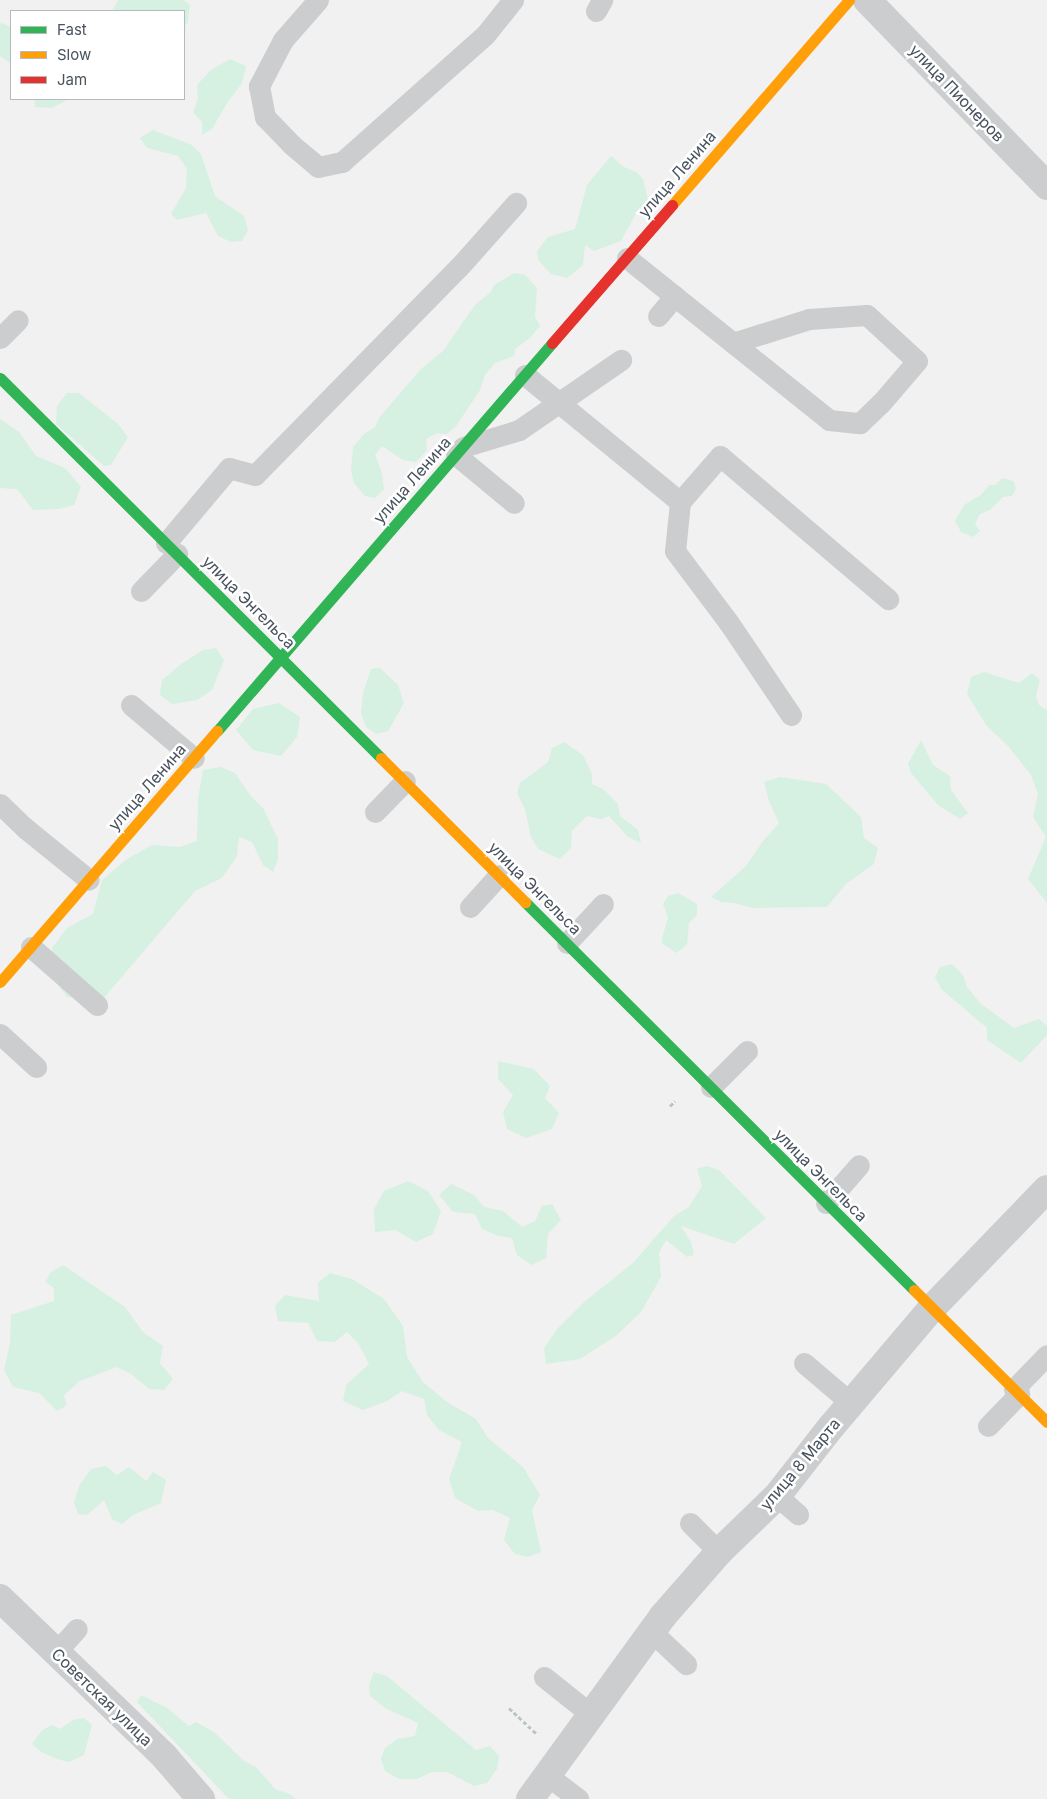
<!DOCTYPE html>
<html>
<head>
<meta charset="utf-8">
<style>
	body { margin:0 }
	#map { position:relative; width:1047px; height:1799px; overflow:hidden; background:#f2f1f1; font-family:Inter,sans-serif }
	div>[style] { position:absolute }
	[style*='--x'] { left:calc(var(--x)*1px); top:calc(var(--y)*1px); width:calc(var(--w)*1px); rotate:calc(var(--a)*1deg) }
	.green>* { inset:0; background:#d6f0e2 }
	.path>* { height:3px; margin-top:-1.5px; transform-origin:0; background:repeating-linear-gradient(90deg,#b8c5c1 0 4px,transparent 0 6.5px) }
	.lane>* { height:21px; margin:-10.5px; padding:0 10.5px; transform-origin:10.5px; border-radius:10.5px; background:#cbcdcf }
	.street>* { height:28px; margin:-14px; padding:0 14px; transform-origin:14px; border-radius:14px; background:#cbcdcf }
	.fast>* { height:11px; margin:-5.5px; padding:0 5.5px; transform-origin:5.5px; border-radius:5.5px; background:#30b455 }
	.slow>* { height:11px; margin:-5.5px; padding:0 5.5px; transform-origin:5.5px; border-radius:5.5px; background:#ff9f0a }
	.jam>* { height:11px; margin:-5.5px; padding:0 5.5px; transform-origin:5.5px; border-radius:5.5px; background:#e5322d }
	span { translate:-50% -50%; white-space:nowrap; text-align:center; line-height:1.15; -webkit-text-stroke:5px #fff; paint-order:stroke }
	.street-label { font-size:16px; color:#48525e }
	.legend { position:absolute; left:10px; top:10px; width:175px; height:90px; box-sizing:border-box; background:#fff; border:1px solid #b6babf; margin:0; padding:6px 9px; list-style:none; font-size:15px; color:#48525e }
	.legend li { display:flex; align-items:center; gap:10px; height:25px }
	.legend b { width:25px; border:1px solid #b6babf }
</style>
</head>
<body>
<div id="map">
	<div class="green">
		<i style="clip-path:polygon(118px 0,184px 0,190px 5px,188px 22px,184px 27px,184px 11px,112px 11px)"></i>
		<i style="clip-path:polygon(2px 23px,11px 27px,11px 64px,0 56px,0 24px)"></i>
		<i style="clip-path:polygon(230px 59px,246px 66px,242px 83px,227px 103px,212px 129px,202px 135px,202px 122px,193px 112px,198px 99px,197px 85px,211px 70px)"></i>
		<i style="clip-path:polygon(34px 99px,69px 99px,52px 108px,35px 107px)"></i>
		<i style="clip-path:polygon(153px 130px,192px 145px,201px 154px,215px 196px,244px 216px,248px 230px,242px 241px,231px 242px,218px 236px,206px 213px,177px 220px,171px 214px,186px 188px,187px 169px,178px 156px,147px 148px,140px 138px)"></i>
		<i style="clip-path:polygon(611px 156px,624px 167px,636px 172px,643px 179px,648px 199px,634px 217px,621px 241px,594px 251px,585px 245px,583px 265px,567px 278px,551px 274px,538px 260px,537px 251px,548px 237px,575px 229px,587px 185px)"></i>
		<i style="clip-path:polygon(514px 273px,525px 275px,537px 288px,535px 317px,540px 326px,530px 338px,515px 349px,514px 356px,495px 363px,485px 375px,480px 390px,456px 426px,447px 434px,437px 433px,426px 439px,427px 450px,416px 462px,403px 460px,382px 446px,375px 455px,382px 473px,384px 489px,375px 498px,365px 496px,354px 483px,351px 470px,353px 447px,364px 434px,375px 427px,379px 418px,421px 369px,443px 351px,475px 305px,491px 292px,494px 285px)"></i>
		<i style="clip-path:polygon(67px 393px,79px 393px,117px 423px,128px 437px,111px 465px,104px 466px,56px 424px,57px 406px)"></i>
		<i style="clip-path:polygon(0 419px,19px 432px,36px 456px,65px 468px,81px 487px,74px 505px,58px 509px,33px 510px,17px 489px,0 488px)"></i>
		<i style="clip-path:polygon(1002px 478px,1014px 481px,1016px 489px,1012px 496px,1003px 497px,990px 510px,980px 514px,975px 524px,980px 531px,973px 537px,961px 532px,955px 521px,964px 505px,981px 495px,989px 485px,995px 485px)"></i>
		<i style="clip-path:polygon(216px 648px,224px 660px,212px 690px,197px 700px,172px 704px,160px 695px,162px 680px,181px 664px,203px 650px)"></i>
		<i style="clip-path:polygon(380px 668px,398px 685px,404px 703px,388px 731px,376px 734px,366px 727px,361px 713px,363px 693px,371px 669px)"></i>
		<i style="clip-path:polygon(984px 672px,1019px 683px,1032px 673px,1040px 680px,1036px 696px,1039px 705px,1047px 710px,1047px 903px,1028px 879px,1046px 837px,1033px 817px,1038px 794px,1031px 775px,1009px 747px,986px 725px,967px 694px,971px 677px)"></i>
		<i style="clip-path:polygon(279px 703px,300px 717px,297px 737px,281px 756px,253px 750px,236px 730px,253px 709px)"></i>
		<i style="clip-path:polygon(921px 740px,933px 765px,950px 776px,951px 790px,968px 813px,960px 819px,938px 805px,911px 773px,908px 764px)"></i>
		<i style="clip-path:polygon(564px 742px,583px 755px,592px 774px,592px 784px,603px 789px,618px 804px,620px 816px,638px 830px,641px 843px,628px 837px,609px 816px,601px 819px,587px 816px,572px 831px,571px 848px,560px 859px,538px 849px,531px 837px,525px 809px,517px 793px,520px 783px,548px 762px,552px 748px)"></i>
		<i style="clip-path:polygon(221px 767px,235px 773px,250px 795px,263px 808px,278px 839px,278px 859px,273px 872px,263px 865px,252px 842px,239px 837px,237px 856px,222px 878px,195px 891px,103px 999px,67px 997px,52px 977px,52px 948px,67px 928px,93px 914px,102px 880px,127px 859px,152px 845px,180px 847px,197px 841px,198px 799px,203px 770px)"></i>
		<i style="clip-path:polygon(780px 777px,826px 784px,861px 817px,864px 838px,878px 848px,874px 864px,846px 884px,827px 907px,752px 908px,734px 903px,721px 902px,711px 897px,746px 866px,763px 841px,779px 823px,769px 801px,764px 782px)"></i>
		<i style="clip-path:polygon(678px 893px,697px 904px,697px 915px,689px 923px,687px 945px,676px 953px,662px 943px,662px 938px,668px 918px,663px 904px,668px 896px)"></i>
		<i style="clip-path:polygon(952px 964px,963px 975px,967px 987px,980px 1003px,1014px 1028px,1039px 1019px,1047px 1026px,1047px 1035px,1021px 1063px,987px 1040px,987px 1028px,941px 989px,935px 977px,940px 967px)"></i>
		<i style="clip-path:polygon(498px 1061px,534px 1069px,550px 1086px,545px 1098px,559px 1113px,552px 1129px,526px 1138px,507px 1129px,503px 1112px,513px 1095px,498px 1079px)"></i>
		<i style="clip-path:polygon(707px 1166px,719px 1170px,766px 1218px,734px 1244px,681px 1226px,691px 1242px,694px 1255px,687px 1257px,666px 1240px,659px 1253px,661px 1277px,641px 1312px,617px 1335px,580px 1359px,546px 1364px,544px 1348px,558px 1328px,584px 1302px,633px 1263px,674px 1216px,689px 1207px,702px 1186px,697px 1169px)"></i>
		<i style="clip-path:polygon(408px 1181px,428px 1191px,441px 1211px,433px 1234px,416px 1242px,395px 1230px,375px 1232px,374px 1209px,384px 1191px)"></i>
		<i style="clip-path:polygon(451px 1184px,474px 1195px,484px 1207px,503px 1211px,522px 1227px,535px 1221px,542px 1206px,552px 1204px,561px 1220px,548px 1234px,546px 1258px,532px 1265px,517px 1255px,512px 1238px,498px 1236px,482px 1229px,475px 1214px,453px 1212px,439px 1195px)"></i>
		<i style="clip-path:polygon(63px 1265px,125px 1307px,143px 1332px,163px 1346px,160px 1363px,173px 1379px,164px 1390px,149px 1389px,131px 1374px,117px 1367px,80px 1381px,64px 1395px,67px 1405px,57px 1411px,39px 1393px,13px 1387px,4px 1370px,10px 1343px,11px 1315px,54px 1301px,54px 1288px,45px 1282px,51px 1272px)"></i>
		<i style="clip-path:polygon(330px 1273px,352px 1279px,384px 1299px,403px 1326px,407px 1357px,423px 1382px,447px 1402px,476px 1419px,488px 1438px,523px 1467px,540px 1495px,532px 1510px,541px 1552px,528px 1557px,515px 1554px,504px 1540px,510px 1518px,493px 1510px,478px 1511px,455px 1498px,449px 1479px,462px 1442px,439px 1430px,427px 1415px,424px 1399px,402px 1391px,387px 1401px,363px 1410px,343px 1401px,346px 1385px,369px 1364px,358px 1343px,347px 1332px,335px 1342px,317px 1341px,308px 1323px,278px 1321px,275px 1306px,285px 1295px,319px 1301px,318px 1283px)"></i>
		<i style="clip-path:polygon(106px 1466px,117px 1475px,129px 1467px,146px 1481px,153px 1472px,166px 1480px,161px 1503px,133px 1515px,122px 1524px,112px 1519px,104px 1500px,87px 1515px,78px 1514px,74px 1502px,80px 1484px,91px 1469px)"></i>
		<i style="clip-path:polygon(374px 1672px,387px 1676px,476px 1750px,490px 1746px,499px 1756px,497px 1769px,487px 1783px,474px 1786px,447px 1772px,432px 1772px,417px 1779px,399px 1779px,385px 1771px,381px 1759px,385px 1748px,397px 1739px,415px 1736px,418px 1723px,387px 1709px,370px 1696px,369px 1685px)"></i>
		<i style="clip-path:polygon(141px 1695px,167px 1708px,189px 1726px,196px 1722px,214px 1732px,244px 1761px,256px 1767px,275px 1789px,290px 1794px,296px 1799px,229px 1799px,137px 1702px)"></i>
		<i style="clip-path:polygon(84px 1718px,92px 1725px,84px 1755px,69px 1762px,57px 1759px,41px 1752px,32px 1744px,42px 1730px,52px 1725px,60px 1729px,73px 1720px)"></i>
	</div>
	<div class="path">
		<i style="--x:670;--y:1106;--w:7;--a:-45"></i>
		<i style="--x:509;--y:1708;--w:37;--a:43"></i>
	</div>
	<div class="lane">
		<i style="--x:318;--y:0;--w:53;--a:131.2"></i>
		<i style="--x:283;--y:40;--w:52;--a:117.6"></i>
		<i style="--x:259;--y:86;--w:32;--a:79"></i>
		<i style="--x:265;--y:117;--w:39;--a:46"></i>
		<i style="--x:292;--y:145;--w:34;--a:40"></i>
		<i style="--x:318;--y:167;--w:25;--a:-12"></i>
		<i style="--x:342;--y:162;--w:191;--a:-41.6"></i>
		<i style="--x:485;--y:35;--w:45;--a:-51.3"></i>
		<i style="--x:596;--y:11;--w:13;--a:-61"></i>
		<i style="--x:627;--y:258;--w:259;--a:38.7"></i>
		<i style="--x:829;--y:420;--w:31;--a:6"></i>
		<i style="--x:860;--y:423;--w:29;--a:-44"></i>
		<i style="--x:881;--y:403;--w:55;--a:-49.4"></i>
		<i style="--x:917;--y:361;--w:68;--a:-137.4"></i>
		<i style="--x:867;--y:315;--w:58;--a:176.1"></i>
		<i style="--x:809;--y:319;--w:80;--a:162.5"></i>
		<i style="--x:658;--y:316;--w:26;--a:-50"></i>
		<i style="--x:0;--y:338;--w:25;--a:-45"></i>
		<i style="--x:525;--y:375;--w:200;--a:39.3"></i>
		<i style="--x:680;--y:502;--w:61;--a:-49"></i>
		<i style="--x:720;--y:456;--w:221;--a:40.4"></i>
		<i style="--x:463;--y:447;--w:59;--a:-16.9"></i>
		<i style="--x:519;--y:430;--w:124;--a:-34.5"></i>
		<i style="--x:456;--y:455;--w:75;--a:39.6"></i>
		<i style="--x:680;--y:502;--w:49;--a:95.8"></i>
		<i style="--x:675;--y:551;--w:90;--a:53.1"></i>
		<i style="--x:729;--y:623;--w:111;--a:56"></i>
		<i style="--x:166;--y:543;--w:98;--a:-50"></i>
		<i style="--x:229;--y:468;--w:27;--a:15"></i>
		<i style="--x:255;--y:475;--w:291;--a:-45.6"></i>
		<i style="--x:459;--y:267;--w:86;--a:-48.3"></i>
		<i style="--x:141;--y:591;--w:52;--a:-45.8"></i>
		<i style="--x:131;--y:705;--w:82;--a:40.1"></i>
		<i style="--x:0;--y:804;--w:35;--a:44"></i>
		<i style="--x:25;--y:828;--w:82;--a:39.1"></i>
		<i style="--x:375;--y:812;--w:43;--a:-45.9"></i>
		<i style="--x:470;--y:907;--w:43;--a:-47.8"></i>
		<i style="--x:567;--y:943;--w:53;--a:-47.3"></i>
		<i style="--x:31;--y:947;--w:88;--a:41.3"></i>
		<i style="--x:0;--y:1034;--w:49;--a:42.5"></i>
		<i style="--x:711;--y:1087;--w:51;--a:-45"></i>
		<i style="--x:826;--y:1203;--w:50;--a:-49"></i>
		<i style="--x:804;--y:1363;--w:62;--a:40.4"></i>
		<i style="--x:1014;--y:1389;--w:47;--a:-45.9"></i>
		<i style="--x:988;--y:1426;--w:45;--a:-45.9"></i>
		<i style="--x:777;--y:1496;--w:28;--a:41"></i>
		<i style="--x:690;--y:1523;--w:41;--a:45"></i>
		<i style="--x:652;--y:1632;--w:47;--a:43.3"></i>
		<i style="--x:56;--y:1652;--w:31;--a:-48"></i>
		<i style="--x:544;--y:1677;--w:63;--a:38.5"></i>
		<i style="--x:548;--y:1776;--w:38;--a:37"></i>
	</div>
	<div class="street">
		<i style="--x:867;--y:0;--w:259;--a:45.9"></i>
		<i style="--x:0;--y:1598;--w:228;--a:43.9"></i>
		<i style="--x:164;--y:1756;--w:57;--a:49.3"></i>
		<i style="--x:530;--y:1799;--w:226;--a:-54"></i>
		<i style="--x:663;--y:1616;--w:85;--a:-48.8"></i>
		<i style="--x:719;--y:1552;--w:81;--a:-44"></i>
		<i style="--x:777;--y:1496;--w:88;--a:-52"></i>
		<i style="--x:831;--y:1427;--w:156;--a:-49.7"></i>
		<i style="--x:932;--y:1308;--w:165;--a:-46"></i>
	</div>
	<div class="fast">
		<i style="--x:0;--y:378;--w:538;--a:44.92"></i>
		<i style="--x:217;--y:731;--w:513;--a:-49.19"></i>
		<i style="--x:525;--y:902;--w:549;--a:44.93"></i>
	</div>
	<div class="slow">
		<i style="--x:672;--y:205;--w:271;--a:-49.2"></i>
		<i style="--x:381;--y:758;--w:204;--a:45"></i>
		<i style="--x:0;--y:982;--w:332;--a:-49.2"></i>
		<i style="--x:914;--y:1290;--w:187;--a:44.8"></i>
	</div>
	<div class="jam">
		<i style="--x:552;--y:343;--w:183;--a:-49"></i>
	</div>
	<div class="street-label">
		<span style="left:957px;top:93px;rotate:46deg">улица Пионеров</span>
		<span style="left:677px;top:174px;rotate:-49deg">улица Ленина</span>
		<span style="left:412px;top:480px;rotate:-49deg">улица Ленина</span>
		<span style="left:249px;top:602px;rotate:45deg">улица Энгельса</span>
		<span style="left:147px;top:787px;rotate:-49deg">улица Ленина</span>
		<span style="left:535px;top:888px;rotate:45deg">улица Энгельса</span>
		<span style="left:821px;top:1175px;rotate:45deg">улица Энгельса</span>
		<span style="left:800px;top:1464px;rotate:-50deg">улица 8 Марта</span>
		<span style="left:102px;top:1697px;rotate:44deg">Советская улица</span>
	</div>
	<ul class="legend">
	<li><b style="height:6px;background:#30b455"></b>Fast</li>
	<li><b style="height:6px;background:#ff9f0a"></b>Slow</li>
	<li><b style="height:6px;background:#e5322d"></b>Jam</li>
	</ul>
</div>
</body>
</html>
